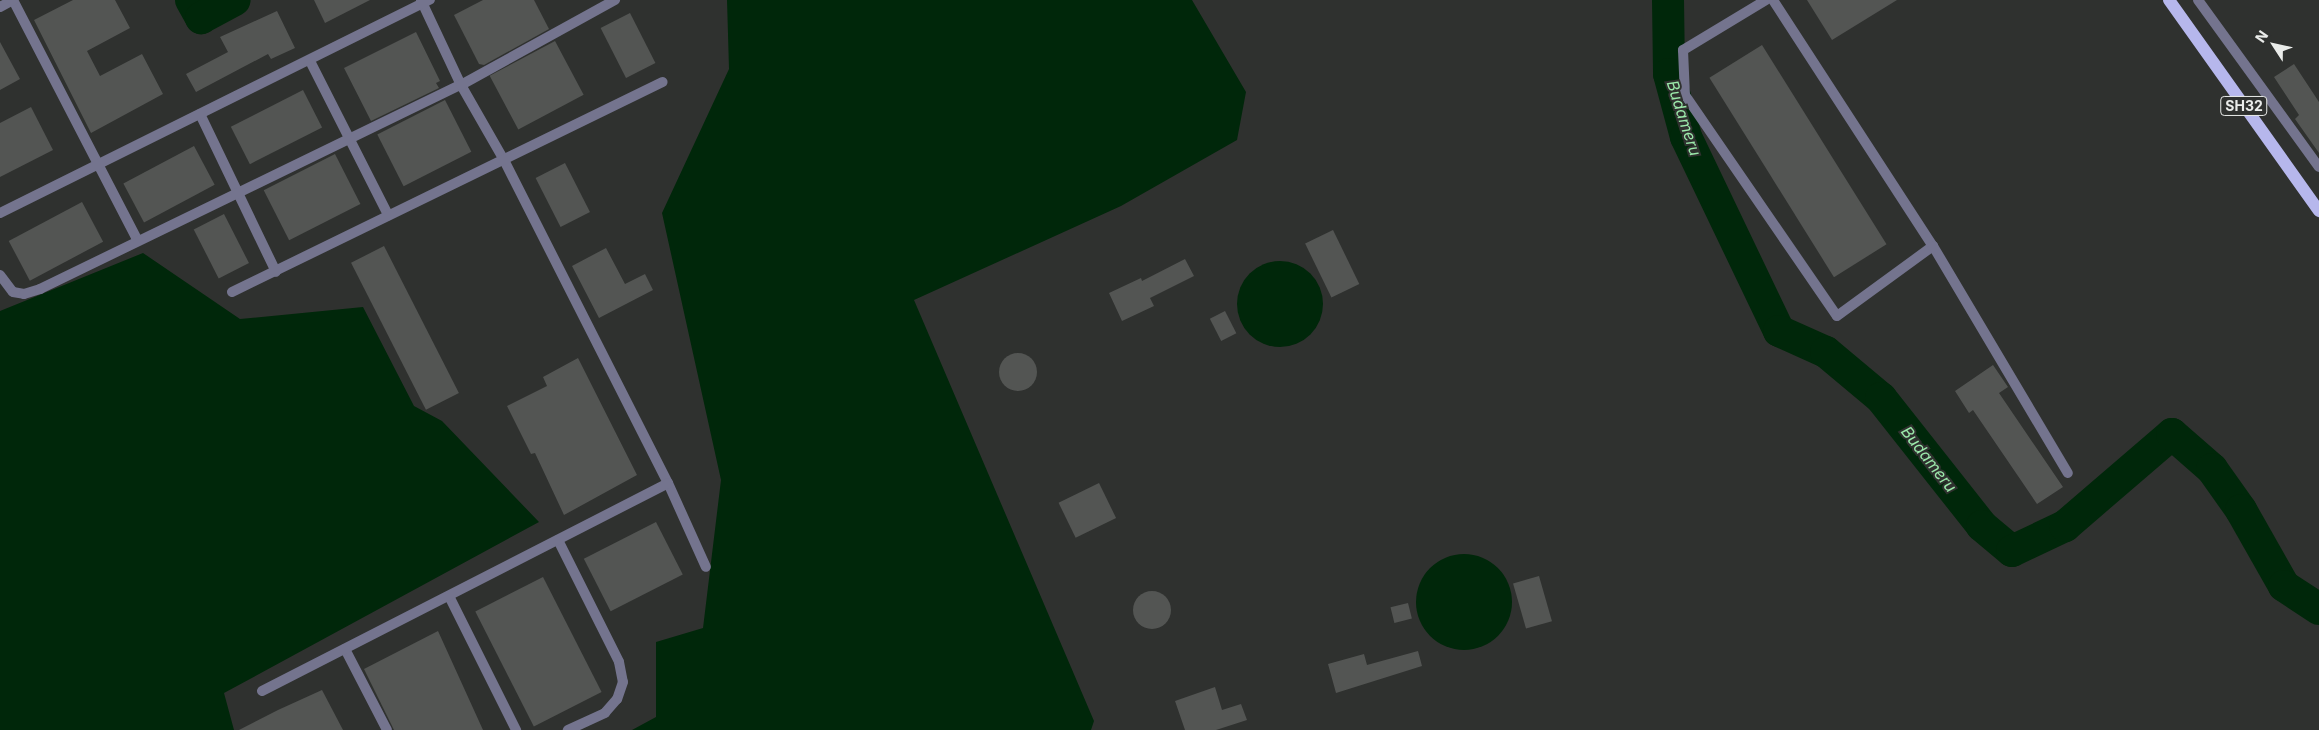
<!DOCTYPE html>
<html>
<head>
<meta charset="utf-8">
<style>
	body { margin:0 }
	#map { position:relative; width:2319px; height:730px; overflow:hidden; background:#2f312f; font-family:Inter,sans-serif }
	div>[style] { position:absolute }
	[style*='--x'] { left:calc(var(--x)*1px); top:calc(var(--y)*1px); width:calc(var(--w)*1px); rotate:calc(var(--a)*1deg) }
	.water>* { inset:0; background:#00270a }
	.round { border-radius:50% }
	.river>* { height:32px; margin:-16px; padding:0 16px; transform-origin:16px; border-radius:16px; background:#00270a }
	.building>* { inset:0; background:#535553; transform-origin:0 0 }
	.street>* { height:10px; margin:-5px; padding:0 5px; transform-origin:5px; border-radius:5px; background:#74748e }
	.primary>* { height:12px; margin:-6px; padding:0 6px; transform-origin:6px; border-radius:6px; background:#b6b7ec }
	span { translate:-50% -50%; white-space:nowrap; text-align:center; line-height:1.15; -webkit-text-stroke:4px #2f312f; paint-order:stroke }
	.shield-label span { padding:1px 4px; background:#2f312f; border:1px solid; border-radius:4px; -webkit-text-stroke-width:0 }
	.shield-label { font-size:14px; color:#eaecea; font-weight:700 }
	.water-label { font-size:16px; color:#9be9aa; font-style:italic }
	.north { position:absolute; left:2249px; top:20px; width:50px; height:50px; -webkit-text-stroke:4px #2f312f; paint-order:stroke; rotate:305deg; font-size:14px; font-weight:700; line-height:20px; text-align:center; color:#eaecea }
	.north::after { content:''; display:block; margin:auto; width:18px; height:22px; background:#eaecea; clip-path:polygon(50% 0,100% 100%,50% 72%,0 100%) }
</style>
</head>
<body>
<div id="map">
	<div class="water">
		<i style="clip-path:polygon(727px 0,1192px 0,1246px 92px,1237px 140px,1121px 206px,914px 300px,1094px 721px,1091px 730px,632px 730px,656px 717px,656px 642px,703px 628px,721px 480px,662px 213px,729px 69px)"></i>
		<i style="clip-path:polygon(143px 253px,240px 319px,363px 307px,414px 406px,442px 421px,539px 522px,224px 693px,234px 730px,0 730px,0 311px)"></i>
		<i class="round" style="left:1237px;top:261px;width:86px;height:86px"></i>
		<i class="round" style="left:1416px;top:554px;width:96px;height:96px"></i>
	</div>
	<div class="river">
		<i style="--x:191;--y:0;--w:21;--a:61"></i>
		<i style="--x:201;--y:18;--w:38;--a:-28"></i>
		<i style="--x:1668;--y:0;--w:74;--a:89.2"></i>
		<i style="--x:1669;--y:74;--w:65;--a:74.9"></i>
		<i style="--x:1686;--y:137;--w:215;--a:64.4"></i>
		<i style="--x:1779;--y:331;--w:51;--a:24.1"></i>
		<i style="--x:1826;--y:352;--w:72;--a:39.9"></i>
		<i style="--x:1881;--y:398;--w:163;--a:51.7"></i>
		<i style="--x:1982;--y:526;--w:39;--a:40"></i>
		<i style="--x:2012;--y:551;--w:59;--a:-25.3"></i>
		<i style="--x:2065;--y:526;--w:141;--a:-40.7"></i>
		<i style="--x:2172;--y:434;--w:53;--a:41.2"></i>
		<i style="--x:2212;--y:469;--w:50;--a:54.7"></i>
		<i style="--x:2241;--y:510;--w:87;--a:60.5"></i>
		<i style="--x:2284;--y:586;--w:42;--a:33.3"></i>
	</div>
	<div class="building">
		<i style="clip-path:polygon(73px 0,115px 0,130px 28px,87px 51px,100px 76px,142px 54px,163px 94px,91px 133px,34px 20px)"></i>
		<i style="clip-path:polygon(314px 0,370px 0,325px 23px)"></i>
		<i style="clip-path:polygon(483px 0,534px 0,549px 29px,484px 65px,479px 64px,454px 15px)"></i>
		<i style="clip-path:polygon(1807px 0,1897px 0,1832px 40px)"></i>
		<i style="clip-path:polygon(277px 11px,295px 48px,271px 59px,268px 54px,196px 92px,186px 74px,228px 52px,220px 37px)"></i>
		<i style="left:630px;top:13px;width:56px;height:33px;rotate:63deg"></i>
		<i style="clip-path:polygon(416px 32px,440px 81px,436px 83px,439px 88px,371px 121px,344px 68px)"></i>
		<i style="left:555px;top:41px;width:61px;height:74px;rotate:62deg"></i>
		<i style="clip-path:polygon(0 42px,20px 79px,0 90px)"></i>
		<i style="left:1762px;top:45px;width:235px;height:62px;rotate:58deg"></i>
		<i style="clip-path:polygon(2294px 64px,2319px 102px,2319px 153px,2295px 119px,2299px 115px,2274px 77px)"></i>
		<i style="left:303px;top:90px;width:42px;height:81px;rotate:63deg"></i>
		<i style="left:445px;top:100px;width:58px;height:76px;rotate:63deg"></i>
		<i style="clip-path:polygon(31px 107px,53px 150px,0 177px,0 123px)"></i>
		<i style="left:194px;top:146px;width:44px;height:80px;rotate:62deg"></i>
		<i style="left:335px;top:154px;width:56px;height:80px;rotate:63deg"></i>
		<i style="left:565px;top:163px;width:55px;height:33px;rotate:63deg"></i>
		<i style="left:82px;top:202px;width:45px;height:83px;rotate:62deg"></i>
		<i style="left:224px;top:214px;width:55px;height:34px;rotate:63deg"></i>
		<i style="left:1333px;top:230px;width:60px;height:31px;rotate:64deg"></i>
		<i style="left:384px;top:246px;width:165px;height:37px;rotate:63deg"></i>
		<i style="clip-path:polygon(606px 248px,625px 284px,645px 274px,653px 290px,599px 318px,572px 266px)"></i>
		<i style="clip-path:polygon(1185px 259px,1194px 276px,1150px 298px,1154px 306px,1122px 321px,1109px 293px,1141px 278px,1142px 281px)"></i>
		<i style="left:1225px;top:311px;width:25px;height:17px;rotate:63deg"></i>
		<i class="round" style="left:999px;top:353px;width:38px;height:38px"></i>
		<i style="clip-path:polygon(578px 358px,637px 475px,564px 515px,535px 453px,531px 454px,507px 406px,547px 386px,543px 377px)"></i>
		<i style="clip-path:polygon(1993px 365px,2008px 387px,1999px 393px,2063px 487px,2037px 504px,1973px 410px,1969px 413px,1955px 391px)"></i>
		<i style="left:1099px;top:483px;width:39px;height:45px;rotate:64deg"></i>
		<i style="left:656px;top:522px;width:59px;height:81px;rotate:63deg"></i>
		<i style="left:1539px;top:576px;width:47px;height:27px;rotate:74deg"></i>
		<i style="left:543px;top:577px;width:129px;height:76px;rotate:63deg"></i>
		<i class="round" style="left:1133px;top:591px;width:38px;height:38px"></i>
		<i style="left:1408px;top:603px;width:16px;height:18px;rotate:76deg"></i>
		<i style="clip-path:polygon(438px 631px,483px 730px,394px 730px,364px 669px)"></i>
		<i style="clip-path:polygon(1418px 651px,1422px 666px,1336px 693px,1328px 664px,1364px 654px,1367px 665px)"></i>
		<i style="clip-path:polygon(1215px 687px,1222px 710px,1241px 704px,1247px 720px,1216px 730px,1185px 730px,1175px 701px)"></i>
		<i style="clip-path:polygon(322px 690px,343px 730px,239px 730px,278px 710px)"></i>
	</div>
	<div class="street">
		<i style="--x:13;--y:0;--w:271;--a:62.6"></i>
		<i style="--x:421;--y:0;--w:94;--a:64.8"></i>
		<i style="--x:461;--y:85;--w:86;--a:60.2"></i>
		<i style="--x:504;--y:160;--w:362;--a:63.1"></i>
		<i style="--x:668;--y:483;--w:92;--a:65.7"></i>
		<i style="--x:1766;--y:0;--w:97;--a:148.9"></i>
		<i style="--x:1683;--y:50;--w:45;--a:87.5"></i>
		<i style="--x:1685;--y:95;--w:268;--a:55.5"></i>
		<i style="--x:1837;--y:316;--w:119;--a:-36.1"></i>
		<i style="--x:1773;--y:0;--w:293;--a:57"></i>
		<i style="--x:1933;--y:246;--w:264;--a:59.3"></i>
		<i style="--x:2198;--y:0;--w:206;--a:54.1"></i>
		<i style="--x:0;--y:7;--w:15;--a:-28"></i>
		<i style="--x:310;--y:61;--w:173;--a:63.1"></i>
		<i style="--x:200;--y:114;--w:175;--a:64.3"></i>
		<i style="--x:0;--y:213;--w:480;--a:-26.4"></i>
		<i style="--x:0;--y:275;--w:21;--a:53"></i>
		<i style="--x:13;--y:292;--w:11;--a:10"></i>
		<i style="--x:24;--y:294;--w:17;--a:-17"></i>
		<i style="--x:40;--y:289;--w:468;--a:-25.9"></i>
		<i style="--x:461;--y:85;--w:176;--a:-28.9"></i>
		<i style="--x:232;--y:292;--w:479;--a:-26"></i>
		<i style="--x:558;--y:540;--w:136;--a:63.4"></i>
		<i style="--x:619;--y:662;--w:20;--a:79"></i>
		<i style="--x:623;--y:682;--w:18;--a:109"></i>
		<i style="--x:617;--y:699;--w:18;--a:131"></i>
		<i style="--x:605;--y:713;--w:41;--a:155.3"></i>
		<i style="--x:449;--y:596;--w:150;--a:63.4"></i>
		<i style="--x:345;--y:649;--w:91;--a:62.6"></i>
		<i style="--x:262;--y:691;--w:456;--a:-27.1"></i>
	</div>
	<div class="primary">
		<i style="--x:2169;--y:0;--w:259;--a:54.6"></i>
	</div>
	<div class="shield-label">
		<span style="left:2244px;top:106px">SH32</span>
	</div>
	<div class="water-label">
		<span style="left:1684px;top:118px;rotate:72deg">Budameru</span>
		<span style="left:1929px;top:459px;rotate:52deg">Budameru</span>
	</div>
	<div class="north">N</div>
</div>
</body>
</html>
